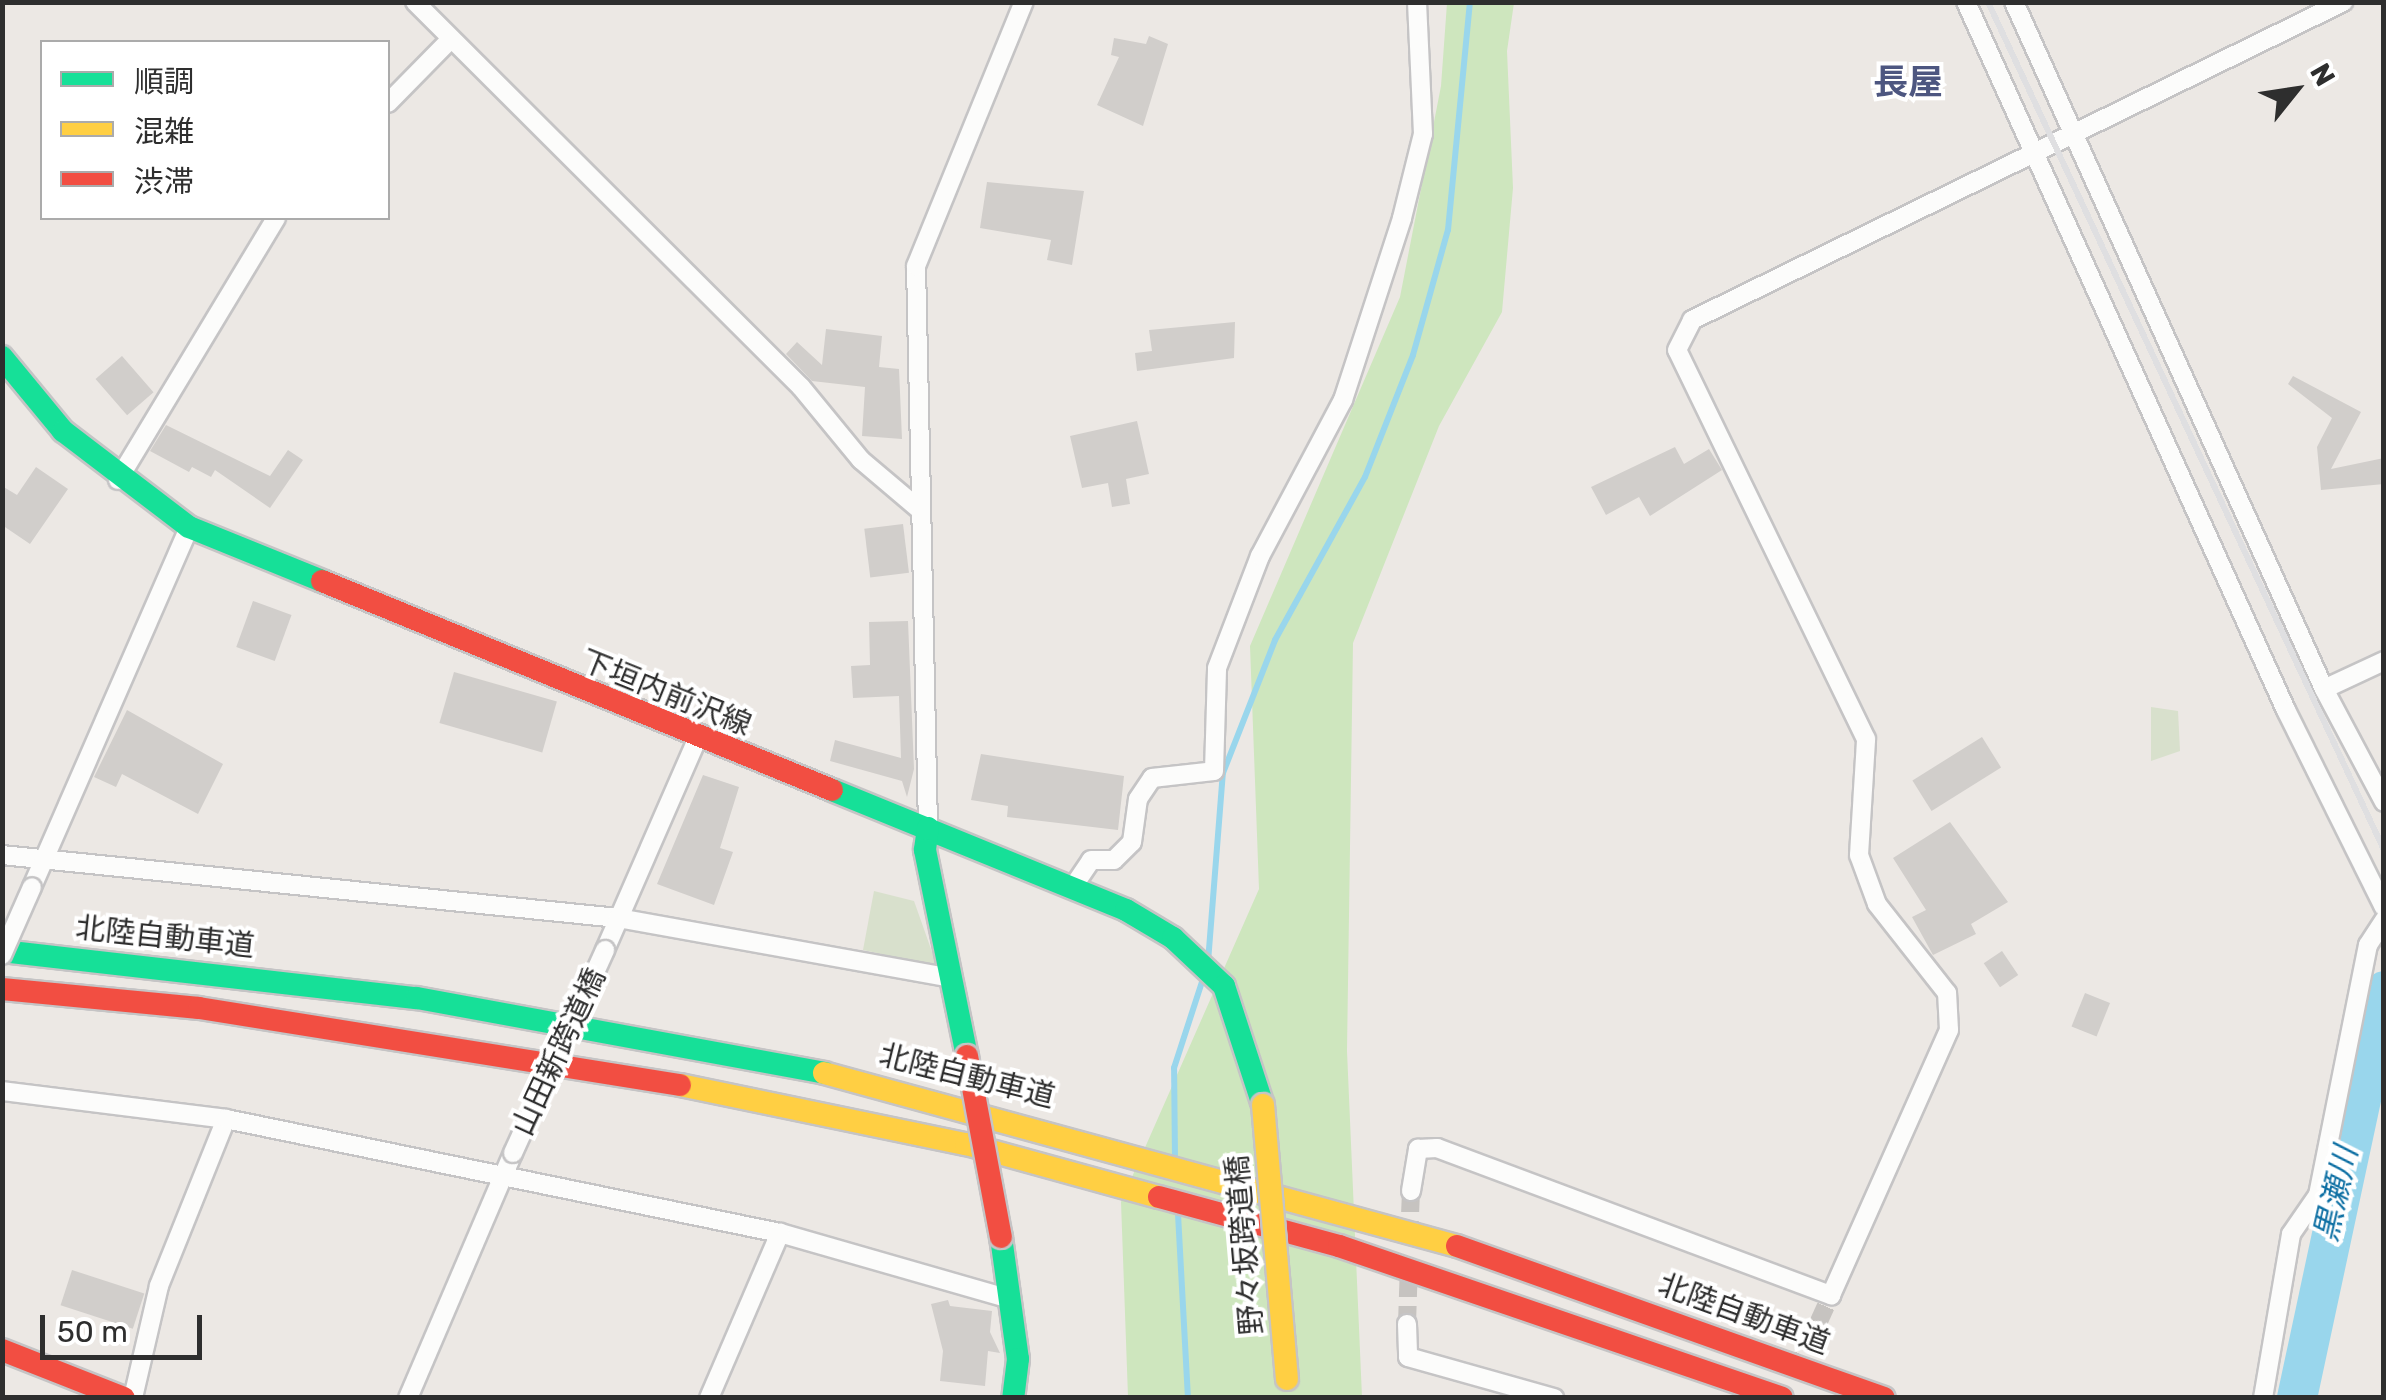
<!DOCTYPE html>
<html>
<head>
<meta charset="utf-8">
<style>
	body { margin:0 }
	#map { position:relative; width:2386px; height:1400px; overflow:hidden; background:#ece8e4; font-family:Rubik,"Noto Sans JP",sans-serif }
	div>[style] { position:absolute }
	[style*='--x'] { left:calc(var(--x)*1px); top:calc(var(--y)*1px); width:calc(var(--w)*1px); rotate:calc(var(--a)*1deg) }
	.green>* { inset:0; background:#cee6be }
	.cemetery>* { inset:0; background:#d8e0cc }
	.stream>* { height:6px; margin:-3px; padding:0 3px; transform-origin:3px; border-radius:3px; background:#99d6ec }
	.river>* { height:40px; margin:-20px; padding:0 20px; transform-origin:20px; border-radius:20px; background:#99d6ec }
	.building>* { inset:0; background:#d1cecb; transform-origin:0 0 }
	.street-tunnel>* { height:18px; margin-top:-9px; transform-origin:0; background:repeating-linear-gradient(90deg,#c6c3c0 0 18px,transparent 0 27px) }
	.roads { filter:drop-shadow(2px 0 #c5c4c5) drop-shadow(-2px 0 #c5c4c5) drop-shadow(0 2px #c5c4c5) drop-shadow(0 -2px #c5c4c5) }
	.street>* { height:18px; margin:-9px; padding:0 9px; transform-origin:9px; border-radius:9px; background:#fcfcfb }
	.fast>* { height:22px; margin:-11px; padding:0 11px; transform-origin:11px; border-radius:11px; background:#16e098 }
	.slow>* { height:22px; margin:-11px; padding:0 11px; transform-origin:11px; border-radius:11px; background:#ffcf43 }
	.jam>* { height:22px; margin:-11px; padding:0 11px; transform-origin:11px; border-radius:11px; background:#f24e42 }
	.rail>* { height:6px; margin:-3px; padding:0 3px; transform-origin:3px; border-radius:3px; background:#dfdfe1 }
	.bridges { filter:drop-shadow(2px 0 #c5c4c5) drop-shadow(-2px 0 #c5c4c5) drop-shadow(0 2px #c5c4c5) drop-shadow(0 -2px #c5c4c5) }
	.street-bridge>* { height:18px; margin:-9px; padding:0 9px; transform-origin:9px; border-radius:9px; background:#fcfcfb }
	.slow-bridge>* { height:22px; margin:-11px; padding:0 11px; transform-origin:11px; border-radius:11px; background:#ffcf43 }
	.jam-bridge>* { height:22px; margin:-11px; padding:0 11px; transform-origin:11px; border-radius:11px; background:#f24e42 }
	span { translate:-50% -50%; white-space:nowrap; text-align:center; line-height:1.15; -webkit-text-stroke:8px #fff; paint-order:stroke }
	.street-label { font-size:30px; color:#2e2e2e }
	.water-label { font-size:32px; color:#0d6fa3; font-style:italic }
	.quarter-label { font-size:35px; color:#4d5680; font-weight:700 }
	.frame { position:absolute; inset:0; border:5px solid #2e2e2e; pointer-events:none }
	.legend { position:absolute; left:40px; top:40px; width:350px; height:180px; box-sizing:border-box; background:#fff; border:2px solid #ababab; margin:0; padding:12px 18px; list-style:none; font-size:30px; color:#2e2e2e }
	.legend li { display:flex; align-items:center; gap:20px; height:50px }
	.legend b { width:50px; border:2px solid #ababab }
	.north { position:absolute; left:2246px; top:40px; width:100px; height:100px; -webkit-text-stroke:8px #fff; paint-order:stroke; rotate:60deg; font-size:28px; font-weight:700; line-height:40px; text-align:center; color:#2e2e2e }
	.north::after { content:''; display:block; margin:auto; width:35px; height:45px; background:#2e2e2e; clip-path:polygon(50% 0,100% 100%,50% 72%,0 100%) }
	.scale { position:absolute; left:40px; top:1315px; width:162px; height:45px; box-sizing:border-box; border:5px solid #2e2e2e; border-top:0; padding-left:12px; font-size:30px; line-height:35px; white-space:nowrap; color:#2e2e2e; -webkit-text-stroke:8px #fff; paint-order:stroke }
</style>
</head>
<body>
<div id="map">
	<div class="green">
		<i style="clip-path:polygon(1447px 3px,1514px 3px,1507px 51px,1513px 188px,1502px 312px,1439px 426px,1353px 643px,1347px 1051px,1362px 1397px,1128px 1397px,1121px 1202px,1259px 889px,1250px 646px,1400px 297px,1441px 86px)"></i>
	</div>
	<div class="cemetery">
		<i style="clip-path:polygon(2151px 707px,2178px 711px,2180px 751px,2151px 761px)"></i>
		<i style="clip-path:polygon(874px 891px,914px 901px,937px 966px,863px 950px)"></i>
	</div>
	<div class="stream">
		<i style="--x:1208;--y:962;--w:190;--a:-85.5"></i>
		<i style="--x:1223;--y:773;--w:143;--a:-68.6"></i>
		<i style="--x:1275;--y:640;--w:186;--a:-61.1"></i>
		<i style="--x:1365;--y:477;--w:131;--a:-68.5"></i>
		<i style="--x:1413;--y:355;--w:130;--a:-74.4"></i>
		<i style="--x:1448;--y:230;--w:229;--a:-84.5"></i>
		<i style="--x:1175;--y:1157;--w:89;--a:-90.6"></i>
		<i style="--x:1174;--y:1068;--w:94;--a:-72"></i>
		<i style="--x:1178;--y:1214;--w:184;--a:86.9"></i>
	</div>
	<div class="river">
		<i style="--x:2297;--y:1398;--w:416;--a:-77.9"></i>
	</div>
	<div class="building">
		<i style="clip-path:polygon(1149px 36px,1168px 44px,1143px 126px,1097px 105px,1119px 57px,1111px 55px,1114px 38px,1146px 44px)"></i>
		<i style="clip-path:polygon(987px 182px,1084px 191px,1072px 265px,1047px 260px,1051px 240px,980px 228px)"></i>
		<i style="clip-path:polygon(1235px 322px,1234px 358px,1137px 371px,1135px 353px,1152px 351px,1149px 330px)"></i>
		<i style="clip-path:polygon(826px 329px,882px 336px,879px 367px,899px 369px,902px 439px,862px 436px,865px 387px,812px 381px,786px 354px,797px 342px,822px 365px)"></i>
		<i style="left:122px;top:356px;width:48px;height:35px;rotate:49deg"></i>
		<i style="clip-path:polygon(2293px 376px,2361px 412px,2331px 469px,2384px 458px,2384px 484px,2321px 490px,2317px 447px,2332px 418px,2288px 384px)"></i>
		<i style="clip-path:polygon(1137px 421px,1149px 474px,1126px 479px,1130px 504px,1112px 507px,1108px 483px,1082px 488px,1070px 436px)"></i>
		<i style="clip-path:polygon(166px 425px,270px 476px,288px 450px,303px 460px,270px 508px,215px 470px,211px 477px,192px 467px,189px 472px,150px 451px)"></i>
		<i style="clip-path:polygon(1675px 447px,1684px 464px,1709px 449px,1722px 470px,1650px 516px,1639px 497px,1606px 515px,1591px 487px)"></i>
		<i style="clip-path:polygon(36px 467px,68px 489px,30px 544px,2px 525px,2px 486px,17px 495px)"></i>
		<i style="left:903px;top:524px;width:49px;height:39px;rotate:83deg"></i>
		<i style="left:253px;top:601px;width:41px;height:49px;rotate:20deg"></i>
		<i style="clip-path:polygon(908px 621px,914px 769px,907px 797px,902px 781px,830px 761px,835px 740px,901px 758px,899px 696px,853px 698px,851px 666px,870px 665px,869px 622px)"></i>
		<i style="left:454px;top:672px;width:107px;height:53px;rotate:16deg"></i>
		<i style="clip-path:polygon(127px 710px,223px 764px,198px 814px,122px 774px,116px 787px,94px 777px)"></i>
		<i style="left:1982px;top:737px;width:36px;height:82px;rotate:58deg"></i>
		<i style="clip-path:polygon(981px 754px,1124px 776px,1118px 830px,1007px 817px,1008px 806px,971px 800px)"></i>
		<i style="clip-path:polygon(703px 775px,739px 787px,720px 848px,733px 852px,714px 905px,657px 884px)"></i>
		<i style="clip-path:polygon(1950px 822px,2008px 902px,1971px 924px,1976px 934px,1933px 955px,1912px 917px,1926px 910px,1893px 858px)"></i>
		<i style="left:2002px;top:951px;width:29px;height:22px;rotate:56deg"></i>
		<i style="left:2085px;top:993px;width:27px;height:36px;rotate:22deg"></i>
		<i style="left:72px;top:1270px;width:76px;height:37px;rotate:18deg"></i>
		<i style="clip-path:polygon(948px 1300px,950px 1306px,992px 1311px,990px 1332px,1000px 1353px,988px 1351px,985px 1386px,940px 1381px,943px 1351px,931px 1304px)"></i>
	</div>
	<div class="street-tunnel">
		<i style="--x:1409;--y:1239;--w:48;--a:-87.6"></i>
		<i style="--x:1407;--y:1324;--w:59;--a:-88.1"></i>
		<i style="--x:1796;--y:1372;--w:85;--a:-65.6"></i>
	</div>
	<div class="roads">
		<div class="street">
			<i style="--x:415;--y:2;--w:545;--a:44.93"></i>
			<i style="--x:801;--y:387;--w:94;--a:50.6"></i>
			<i style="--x:861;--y:460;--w:76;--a:40.2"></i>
			<i style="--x:1966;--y:2;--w:777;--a:65.68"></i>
			<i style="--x:2286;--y:710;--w:220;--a:63.6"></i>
			<i style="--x:2014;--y:2;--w:754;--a:65.71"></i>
			<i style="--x:2324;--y:689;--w:128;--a:62"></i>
			<i style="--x:388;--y:103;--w:90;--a:-45.5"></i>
			<i style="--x:118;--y:480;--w:306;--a:-58.9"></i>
			<i style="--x:2324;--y:689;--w:66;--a:-25"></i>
			<i style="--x:928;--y:828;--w:562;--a:-91.22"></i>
			<i style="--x:916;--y:266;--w:285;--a:-67.8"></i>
			<i style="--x:2;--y:855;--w:619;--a:5.84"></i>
			<i style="--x:618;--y:918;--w:338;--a:10.2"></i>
			<i style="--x:32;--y:887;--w:393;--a:-66.4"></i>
			<i style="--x:1073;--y:887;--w:32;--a:-56"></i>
			<i style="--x:1091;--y:860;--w:23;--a:0"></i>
			<i style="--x:1114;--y:860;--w:25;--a:-45"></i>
			<i style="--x:1132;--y:842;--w:43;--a:-82.1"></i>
			<i style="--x:1138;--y:799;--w:25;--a:-56"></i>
			<i style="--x:1152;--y:778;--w:62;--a:-6.4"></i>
			<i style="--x:1214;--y:771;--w:103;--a:-88.3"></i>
			<i style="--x:1217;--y:668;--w:120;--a:-69"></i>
			<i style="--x:1260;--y:556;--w:177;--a:-62"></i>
			<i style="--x:1343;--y:400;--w:191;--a:-72"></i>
			<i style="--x:1402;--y:218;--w:87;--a:-76"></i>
			<i style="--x:1423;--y:134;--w:132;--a:-92.6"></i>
			<i style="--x:605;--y:950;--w:230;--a:-66.4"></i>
			<i style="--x:2;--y:1091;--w:226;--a:7.1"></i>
			<i style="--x:226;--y:1119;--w:180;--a:111.9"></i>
			<i style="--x:159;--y:1286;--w:115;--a:103.1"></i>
			<i style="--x:226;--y:1119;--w:566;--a:11.63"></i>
			<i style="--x:780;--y:1233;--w:239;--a:16"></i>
			<i style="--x:1411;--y:1191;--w:43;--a:-80.5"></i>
			<i style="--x:1418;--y:1149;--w:19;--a:-3"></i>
			<i style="--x:1437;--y:1148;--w:421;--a:20.5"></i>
			<i style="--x:1831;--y:1295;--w:290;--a:-66"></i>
			<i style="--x:1949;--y:1030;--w:37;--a:-93"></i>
			<i style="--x:1947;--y:993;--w:113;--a:-128.2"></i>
			<i style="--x:1877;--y:904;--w:52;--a:-110.2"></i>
			<i style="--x:1859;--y:855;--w:116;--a:-86.5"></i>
			<i style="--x:1866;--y:739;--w:432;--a:-115.9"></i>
			<i style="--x:1677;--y:350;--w:34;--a:-63"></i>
			<i style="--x:1692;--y:320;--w:725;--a:-26.03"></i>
			<i style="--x:1407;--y:1324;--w:33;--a:88"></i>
			<i style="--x:1408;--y:1357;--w:152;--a:15.7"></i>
			<i style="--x:408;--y:1398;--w:267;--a:-66.8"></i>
			<i style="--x:709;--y:1398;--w:180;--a:-66.7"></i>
			<i style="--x:2263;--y:1398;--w:166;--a:-80.3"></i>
			<i style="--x:2291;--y:1234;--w:47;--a:-55.3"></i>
			<i style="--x:2318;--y:1195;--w:255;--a:-78.7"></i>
			<i style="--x:2368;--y:945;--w:30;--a:-57"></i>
		</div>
		<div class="fast">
			<i style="--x:2;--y:357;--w:96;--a:50.5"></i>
			<i style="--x:63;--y:431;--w:158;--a:37.3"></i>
			<i style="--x:189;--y:527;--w:144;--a:22.1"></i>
			<i style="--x:832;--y:790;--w:318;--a:22.2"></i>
			<i style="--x:1126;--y:910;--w:55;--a:30.8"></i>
			<i style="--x:1173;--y:938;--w:70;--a:43.3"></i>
			<i style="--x:1224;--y:986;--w:125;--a:71.9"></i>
			<i style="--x:928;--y:828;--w:22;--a:98"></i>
			<i style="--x:925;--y:850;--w:210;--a:78.5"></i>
			<i style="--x:2;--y:951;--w:418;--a:6.5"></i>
			<i style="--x:417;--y:998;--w:414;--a:10.4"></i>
			<i style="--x:1001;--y:1237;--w:123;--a:82.1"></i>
			<i style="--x:1018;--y:1359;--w:39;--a:97"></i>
		</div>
		<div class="slow">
			<i style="--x:824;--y:1073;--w:656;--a:15.29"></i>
			<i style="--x:680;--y:1085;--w:292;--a:11.7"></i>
			<i style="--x:966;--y:1144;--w:200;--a:15.4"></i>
		</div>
		<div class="jam">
			<i style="--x:322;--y:581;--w:551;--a:22.28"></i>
			<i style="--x:2;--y:989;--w:198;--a:5.5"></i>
			<i style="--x:199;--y:1008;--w:487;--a:9.1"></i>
			<i style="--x:1159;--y:1197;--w:187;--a:15.2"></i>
			<i style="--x:1339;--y:1246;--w:468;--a:18.9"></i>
			<i style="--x:1457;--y:1246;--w:453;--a:19.6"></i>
			<i style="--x:2;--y:1350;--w:131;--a:21.5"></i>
		</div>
	</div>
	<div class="rail">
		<i style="--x:1988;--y:2;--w:936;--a:64.97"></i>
	</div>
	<div class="bridges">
		<div class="street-bridge">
			<i style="--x:2;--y:955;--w:74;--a:-66.2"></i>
			<i style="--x:513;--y:1153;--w:223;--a:-65.6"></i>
		</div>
		<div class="slow-bridge">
			<i style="--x:1263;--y:1105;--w:275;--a:85"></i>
		</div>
		<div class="jam-bridge">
			<i style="--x:967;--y:1056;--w:184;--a:79.4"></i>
		</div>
	</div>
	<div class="street-label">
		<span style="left:666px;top:693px;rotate:22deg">下垣内前沢線</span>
		<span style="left:165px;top:937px;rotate:6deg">北陸自動車道</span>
		<span style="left:559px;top:1052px;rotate:-65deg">山田新跨道橋</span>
		<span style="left:967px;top:1076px;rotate:14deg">北陸自動車道</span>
		<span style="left:1245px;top:1245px;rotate:-95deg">野々坂跨道橋</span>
		<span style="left:1744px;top:1314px;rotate:20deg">北陸自動車道</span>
	</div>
	<div class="water-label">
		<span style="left:2336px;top:1194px;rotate:-77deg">黒瀬川</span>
	</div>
	<div class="quarter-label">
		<span style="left:1908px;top:82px">長屋</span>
	</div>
	<div class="frame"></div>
	<ul class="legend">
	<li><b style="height:12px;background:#16e098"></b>順調</li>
	<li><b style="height:12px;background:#ffcf43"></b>混雑</li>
	<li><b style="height:12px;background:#f24e42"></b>渋滞</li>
	</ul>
	<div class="north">N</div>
	<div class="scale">50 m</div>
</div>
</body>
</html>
